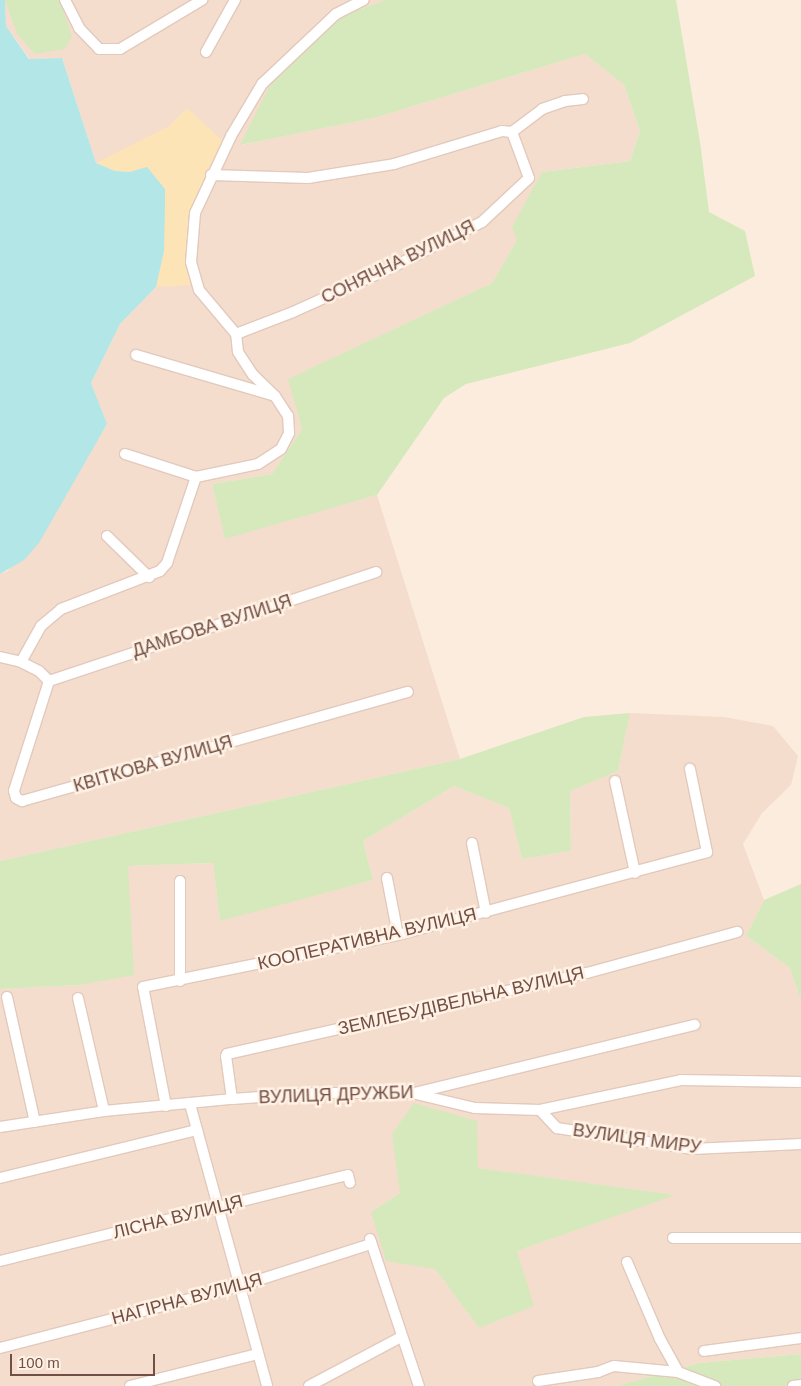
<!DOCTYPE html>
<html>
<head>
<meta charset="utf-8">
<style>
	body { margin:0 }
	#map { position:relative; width:801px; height:1386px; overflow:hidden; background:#fcecde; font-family:Helvetica,sans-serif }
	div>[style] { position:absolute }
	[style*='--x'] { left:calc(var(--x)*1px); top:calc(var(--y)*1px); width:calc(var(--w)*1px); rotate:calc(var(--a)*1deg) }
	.residential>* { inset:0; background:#f4ddcc }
	.green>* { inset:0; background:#d5e9bd }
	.sand>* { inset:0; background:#fde4b7 }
	.water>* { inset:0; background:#b3e6e6 }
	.roads { filter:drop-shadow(1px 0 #e2c9bd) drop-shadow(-1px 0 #e2c9bd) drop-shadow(0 1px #e2c9bd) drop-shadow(0 -1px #e2c9bd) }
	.street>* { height:10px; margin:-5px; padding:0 5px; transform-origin:5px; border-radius:5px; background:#fff }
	span { translate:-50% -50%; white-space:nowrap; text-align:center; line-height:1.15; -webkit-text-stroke:5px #fff1e4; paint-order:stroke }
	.street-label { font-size:18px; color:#724f46 }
	.scale { position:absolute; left:10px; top:1354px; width:145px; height:22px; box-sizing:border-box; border:2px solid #724f46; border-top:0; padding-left:6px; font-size:15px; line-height:18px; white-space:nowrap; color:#724f46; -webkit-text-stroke:4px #fff1e4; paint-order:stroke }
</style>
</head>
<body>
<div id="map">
	<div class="residential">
		<i style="clip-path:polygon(5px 0,385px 0,336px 18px,241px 145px,374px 118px,585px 54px,624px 85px,640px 131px,630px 161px,542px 172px,517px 240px,492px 283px,289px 379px,302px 429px,272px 474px,212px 484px,225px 538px,377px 495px,460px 759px,0 861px,0 574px,8px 571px,107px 425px,91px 383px,120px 324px,156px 287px,130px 172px,96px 163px,62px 58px,30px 59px,6px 26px)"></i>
		<i style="clip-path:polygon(evenodd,630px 713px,724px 717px,773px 726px,798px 756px,791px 785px,762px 813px,743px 844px,764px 900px,746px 936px,790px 968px,801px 1001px,801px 1354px,699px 1363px,617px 1386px,0 1386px,0 989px,79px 985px,127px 866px,213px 863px,220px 920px,373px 880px,363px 841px,454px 786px,509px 808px,522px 859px,571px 851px,570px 790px,618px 771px,630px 713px,478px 1168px,673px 1195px,517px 1251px,479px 1328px,435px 1269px,371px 1212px,400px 1193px,478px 1168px)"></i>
	</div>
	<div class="green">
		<i style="clip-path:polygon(5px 0,60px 0,72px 37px,65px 49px,35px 54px,17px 34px)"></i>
		<i style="clip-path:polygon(385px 0,676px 0,700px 142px,709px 212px,745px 231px,755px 276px,630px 343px,466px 384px,444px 398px,377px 495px,225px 539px,212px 484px,272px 474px,302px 429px,288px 379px,492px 283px,517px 240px,512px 227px,542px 172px,630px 161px,640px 131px,624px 85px,585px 54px,374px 118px,240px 145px,269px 87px,336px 18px)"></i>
		<i style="clip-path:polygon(630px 713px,618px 771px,570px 791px,571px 851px,522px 859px,509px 808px,454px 786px,363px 841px,373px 880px,220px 921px,213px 863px,128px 866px,134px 975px,79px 985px,0 989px,0 861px,460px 759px,584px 717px)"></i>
		<i style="clip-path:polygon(801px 884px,801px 1001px,790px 968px,746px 936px,764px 900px)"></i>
		<i style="clip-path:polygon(414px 1103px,477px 1121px,478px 1168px,675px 1195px,517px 1251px,534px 1306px,479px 1328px,435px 1269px,386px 1261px,371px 1212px,400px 1193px,392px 1134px)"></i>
		<i style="clip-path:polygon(801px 1354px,801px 1386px,617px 1386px,699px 1363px)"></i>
	</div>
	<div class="sand">
		<i style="clip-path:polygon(187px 108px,223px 141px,193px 206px,187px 260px,190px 285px,156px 287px,165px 209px,147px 167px,130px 172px,115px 171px,96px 163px,169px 126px)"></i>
	</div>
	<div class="water">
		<i style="clip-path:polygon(0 0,5px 0,6px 26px,29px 59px,62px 58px,96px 163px,115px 171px,130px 172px,147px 167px,165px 189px,165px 209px,164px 251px,156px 287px,120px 324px,91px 383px,107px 424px,39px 543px,24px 560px,0 574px)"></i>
	</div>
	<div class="roads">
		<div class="street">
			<i style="--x:65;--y:0;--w:31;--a:63"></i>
			<i style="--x:79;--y:28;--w:29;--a:46"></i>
			<i style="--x:99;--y:49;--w:21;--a:0"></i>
			<i style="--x:120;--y:49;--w:96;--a:-30.9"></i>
			<i style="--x:206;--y:52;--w:60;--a:-60.9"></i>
			<i style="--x:211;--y:175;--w:97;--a:1.8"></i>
			<i style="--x:308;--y:178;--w:87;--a:-9.2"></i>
			<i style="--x:394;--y:164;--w:113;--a:-17"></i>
			<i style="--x:502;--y:131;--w:10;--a:6"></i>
			<i style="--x:512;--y:132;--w:38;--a:-37"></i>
			<i style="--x:542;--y:109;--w:24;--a:-19"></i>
			<i style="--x:565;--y:101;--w:18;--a:-6"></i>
			<i style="--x:236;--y:334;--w:61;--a:-21.1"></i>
			<i style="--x:293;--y:312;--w:107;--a:-24.2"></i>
			<i style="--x:391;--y:268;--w:102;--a:-26.8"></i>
			<i style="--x:482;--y:222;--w:64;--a:-43.1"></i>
			<i style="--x:529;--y:178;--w:49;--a:-110.3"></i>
			<i style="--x:136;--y:355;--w:142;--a:16.4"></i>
			<i style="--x:125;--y:454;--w:75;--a:17.9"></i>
			<i style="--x:107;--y:536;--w:59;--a:44.3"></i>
			<i style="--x:0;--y:657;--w:22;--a:13"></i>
			<i style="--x:21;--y:662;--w:41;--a:-60.9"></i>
			<i style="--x:41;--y:626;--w:26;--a:-40"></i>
			<i style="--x:61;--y:609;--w:106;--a:-21"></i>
			<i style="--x:160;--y:571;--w:11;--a:-49"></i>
			<i style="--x:167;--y:563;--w:91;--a:-71.4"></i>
			<i style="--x:196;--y:477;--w:63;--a:-11.8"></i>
			<i style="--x:258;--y:464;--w:27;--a:-33"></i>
			<i style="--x:281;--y:449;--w:18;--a:-63"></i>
			<i style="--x:289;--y:433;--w:17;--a:-93"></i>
			<i style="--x:288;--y:416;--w:24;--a:-123"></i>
			<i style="--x:275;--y:396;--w:30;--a:-136"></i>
			<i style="--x:253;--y:375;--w:27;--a:-123"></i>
			<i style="--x:238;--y:352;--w:18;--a:-96"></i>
			<i style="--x:236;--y:334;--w:57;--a:-130.1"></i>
			<i style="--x:199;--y:290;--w:29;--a:-106"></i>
			<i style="--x:191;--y:262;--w:49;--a:-85.3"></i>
			<i style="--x:195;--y:213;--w:85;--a:-64.9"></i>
			<i style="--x:231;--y:136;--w:61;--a:-59.2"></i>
			<i style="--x:262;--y:84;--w:102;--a:-43.4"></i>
			<i style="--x:336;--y:14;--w:31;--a:-27"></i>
			<i style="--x:21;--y:662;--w:20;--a:27"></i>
			<i style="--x:39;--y:671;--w:14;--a:45"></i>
			<i style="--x:49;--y:681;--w:115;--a:107.7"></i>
			<i style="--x:14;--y:791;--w:7;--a:74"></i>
			<i style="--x:16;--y:798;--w:7;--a:27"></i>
			<i style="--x:22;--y:801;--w:401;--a:-15.8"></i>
			<i style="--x:49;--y:681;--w:345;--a:-18.4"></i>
			<i style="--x:615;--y:781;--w:94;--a:77.7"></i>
			<i style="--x:472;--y:843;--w:71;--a:78.7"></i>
			<i style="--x:387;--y:878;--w:58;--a:79.1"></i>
			<i style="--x:180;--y:881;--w:100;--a:90"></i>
			<i style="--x:7;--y:997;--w:128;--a:77.4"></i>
			<i style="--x:78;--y:998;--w:116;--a:77"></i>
			<i style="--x:416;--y:1094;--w:61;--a:13.3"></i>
			<i style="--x:475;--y:1108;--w:65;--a:1.8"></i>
			<i style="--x:540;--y:1110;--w:144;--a:-12"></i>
			<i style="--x:681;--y:1080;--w:120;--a:1"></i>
			<i style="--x:232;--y:1099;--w:43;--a:-97.9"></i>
			<i style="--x:226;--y:1056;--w:2;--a:-63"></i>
			<i style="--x:227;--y:1054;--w:369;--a:-12.7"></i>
			<i style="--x:587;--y:973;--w:156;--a:-15.3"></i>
			<i style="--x:190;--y:1104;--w:292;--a:74.7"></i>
			<i style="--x:166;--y:1106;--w:121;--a:-100.9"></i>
			<i style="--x:143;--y:987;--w:260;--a:-11.5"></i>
			<i style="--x:398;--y:935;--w:320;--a:-15"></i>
			<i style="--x:707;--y:852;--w:85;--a:-101.6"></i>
			<i style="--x:540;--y:1110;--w:25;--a:47"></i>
			<i style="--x:557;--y:1128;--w:137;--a:8.8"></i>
			<i style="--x:692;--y:1149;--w:109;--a:-2.6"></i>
			<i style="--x:0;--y:1127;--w:105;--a:-8.7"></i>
			<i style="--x:104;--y:1111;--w:129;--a:-5.4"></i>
			<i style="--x:232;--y:1099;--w:85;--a:-4"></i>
			<i style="--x:317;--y:1093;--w:98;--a:0"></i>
			<i style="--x:415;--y:1093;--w:288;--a:-13.7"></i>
			<i style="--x:0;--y:1178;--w:203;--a:-13.7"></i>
			<i style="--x:673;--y:1238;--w:128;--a:0"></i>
			<i style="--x:370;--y:1239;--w:155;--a:71.6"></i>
			<i style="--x:0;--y:1261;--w:358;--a:-13.9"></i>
			<i style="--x:348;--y:1175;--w:8;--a:76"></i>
			<i style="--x:627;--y:1262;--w:84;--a:66.8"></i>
			<i style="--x:660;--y:1339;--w:38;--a:61"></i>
			<i style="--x:0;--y:1348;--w:248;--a:-14.5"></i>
			<i style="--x:240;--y:1286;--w:138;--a:-17.8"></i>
			<i style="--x:704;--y:1351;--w:98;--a:-7.6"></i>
			<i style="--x:538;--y:1381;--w:61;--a:-8.5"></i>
			<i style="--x:598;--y:1372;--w:17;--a:-21"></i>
			<i style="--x:614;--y:1366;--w:64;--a:5.4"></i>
			<i style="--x:678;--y:1372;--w:40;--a:21"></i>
			<i style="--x:130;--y:1386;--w:131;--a:-14.1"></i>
			<i style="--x:309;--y:1386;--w:104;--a:-28"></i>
			<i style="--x:793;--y:1386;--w:8;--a:-7"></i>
		</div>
	</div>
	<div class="street-label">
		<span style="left:398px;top:262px;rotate:-26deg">СОНЯЧНА ВУЛИЦЯ</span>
		<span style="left:212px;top:626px;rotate:-18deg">ДАМБОВА ВУЛИЦЯ</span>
		<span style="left:153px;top:764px;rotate:-16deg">КВІТКОВА ВУЛИЦЯ</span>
		<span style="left:367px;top:939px;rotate:-13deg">КООПЕРАТИВНА ВУЛИЦЯ</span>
		<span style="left:461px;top:1001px;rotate:-13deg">ЗЕМЛЕБУДІВЕЛЬНА ВУЛИЦЯ</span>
		<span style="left:336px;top:1095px;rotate:-2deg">ВУЛИЦЯ ДРУЖБИ</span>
		<span style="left:637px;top:1139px;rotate:8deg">ВУЛИЦЯ МИРУ</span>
		<span style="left:178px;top:1217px;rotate:-14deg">ЛІСНА ВУЛИЦЯ</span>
		<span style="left:187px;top:1299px;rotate:-15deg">НАГІРНА ВУЛИЦЯ</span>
	</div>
	<div class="scale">100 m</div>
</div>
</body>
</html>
